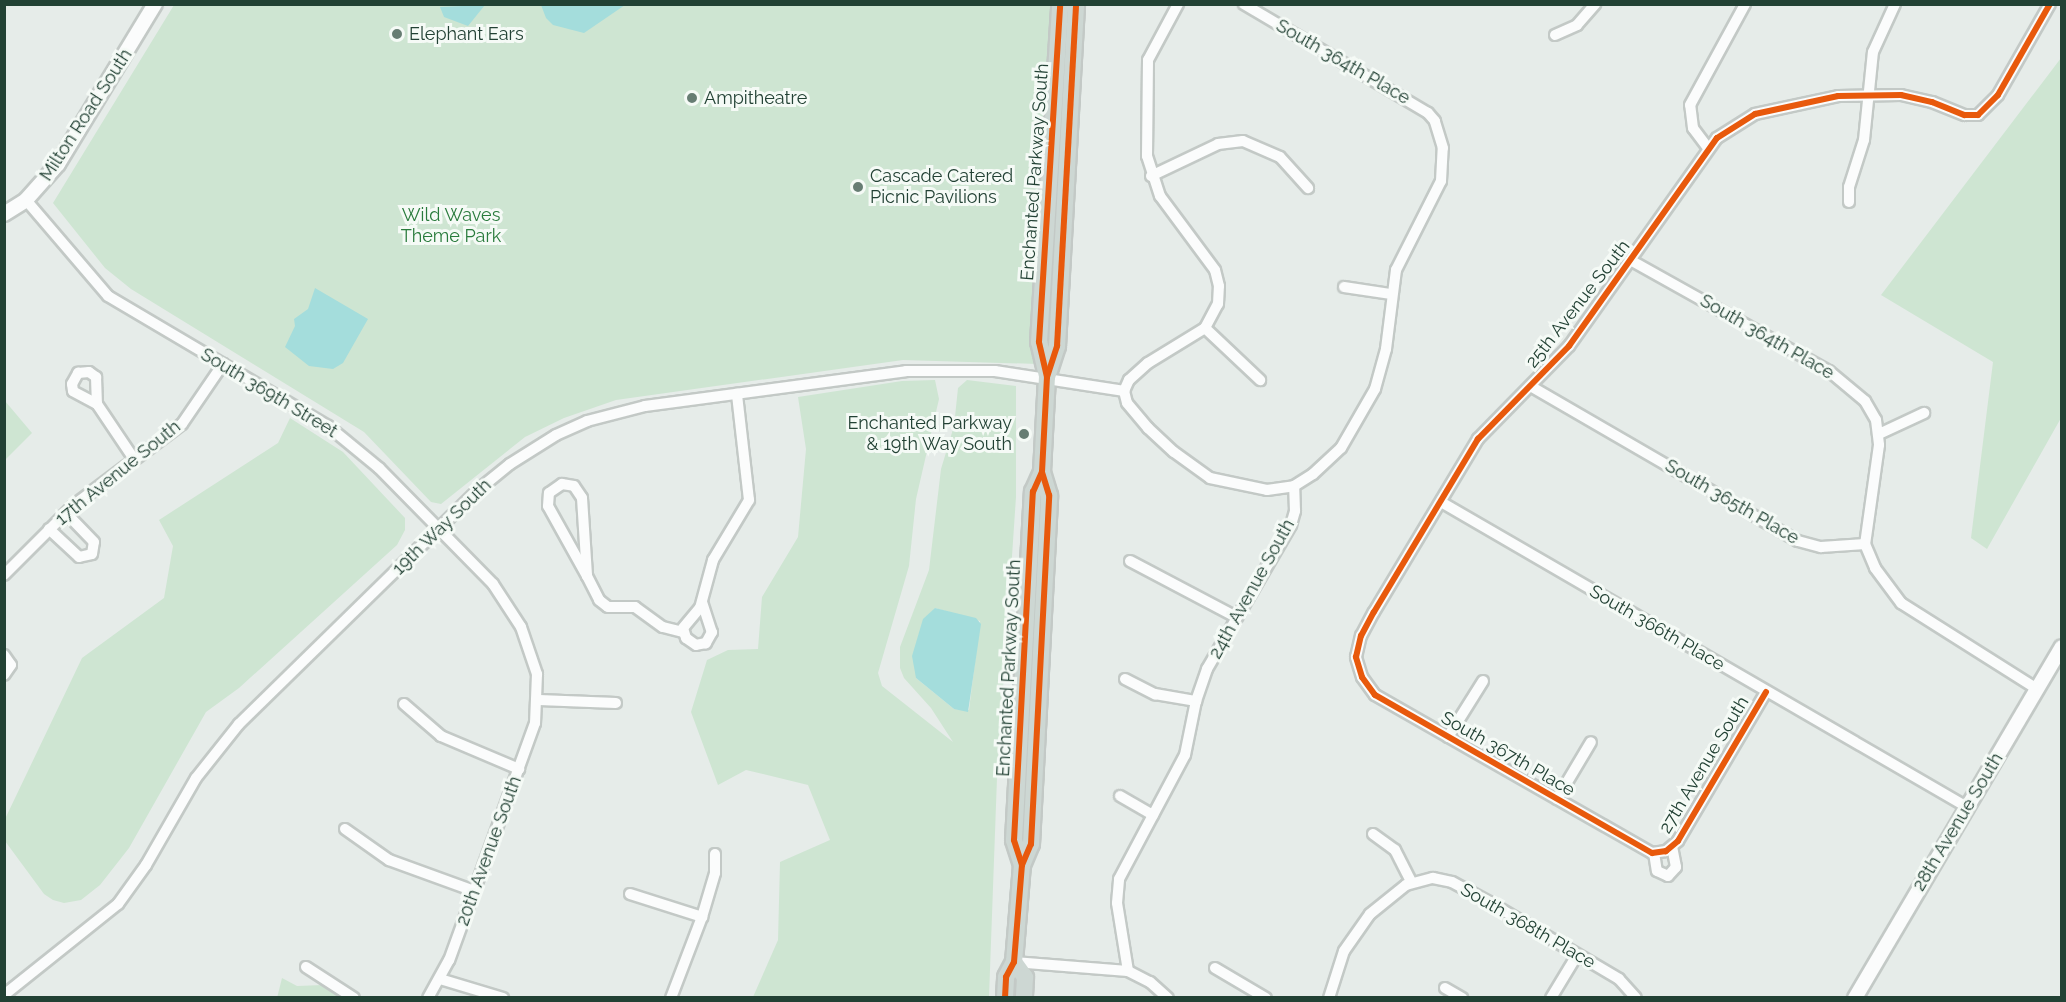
<!DOCTYPE html>
<html>
<head>
<meta charset="utf-8">
<style>
	body { margin:0 }
	#map { position:relative; width:2066px; height:1002px; overflow:hidden; background:#e6ece9; font-family:Raleway,sans-serif }
	div>[style] { position:absolute }
	[style*='--x'] { left:calc(var(--x)*1px); top:calc(var(--y)*1px); width:calc(var(--w)*1px); rotate:calc(var(--a)*1deg) }
	.green>* { inset:0; background:#cee5d2 }
	.water>* { inset:0; background:#a4dddc }
	.roads { filter:drop-shadow(2px 0 #c3c9c6) drop-shadow(-2px 0 #c3c9c6) drop-shadow(0 2px #c3c9c6) drop-shadow(0 -2px #c3c9c6) }
	.minor>* { height:10px; margin:-5px; padding:0 5px; transform-origin:5px; border-radius:5px; background:#fbfcfc }
	.tertiary>* { height:14px; margin:-7px; padding:0 7px; transform-origin:7px; border-radius:7px; background:#fbfcfc }
	.primary>* { height:16px; margin:-8px; padding:0 8px; transform-origin:8px; border-radius:8px; background:#cdd7d3 }
	.cycleway>* { height:6px; margin:-3px; padding:0 3px; transform-origin:3px; border-radius:3px; background:#e8590c }
	.dots>* { width:16px; height:16px; translate:-50% -50%; box-sizing:border-box; border:3px solid #f5faf6; border-radius:50% }
	span { translate:-50% -50%; white-space:nowrap; text-align:center; line-height:1.15; -webkit-text-stroke:6px #f5faf6; paint-order:stroke }
	.poi-label { font-size:18px; color:#224134 }
	.left { translate:0 -50%; text-align:left }
	.right { translate:-100% -50%; text-align:right }
	.street-label { font-size:18px; color:#224134 }
	.park-label { font-size:18px; color:#297b3c }
	.frame { position:absolute; inset:0; border:6px solid #224134; pointer-events:none }
</style>
</head>
<body>
<div id="map">
	<div class="green">
		<i style="clip-path:polygon(174px 5px,1054px 5px,1038px 364px,903px 360px,616px 400px,564px 418px,525px 437px,441px 504px,431px 502px,364px 432px,131px 289px,105px 268px,53px 203px)"></i>
		<i style="clip-path:polygon(2061px 58px,2061px 418px,1987px 549px,1971px 538px,1993px 362px,1881px 295px)"></i>
		<i style="clip-path:polygon(evenodd,935px 380px,939px 399px,916px 499px,909px 566px,878px 673px,882px 686px,953px 742px,931px 708px,904px 678px,900px 668px,900px 647px,929px 570px,941px 469px,954px 426px,958px 388px,967px 380px,1016px 386px,1016px 497px,997px 778px,989px 997px,753px 997px,778px 940px,780px 862px,830px 840px,808px 785px,746px 770px,718px 785px,691px 712px,707px 660px,728px 650px,758px 649px,762px 597px,798px 537px,806px 449px,798px 397px,902px 381px,935px 380px,935px 608px,980px 621px,969px 710px,954px 709px,916px 678px,935px 608px)"></i>
		<i style="clip-path:polygon(5px 401px,32px 433px,5px 460px,4px 460px)"></i>
		<i style="clip-path:polygon(290px 418px,343px 452px,405px 518px,405px 530px,397px 545px,239px 688px,206px 712px,129px 848px,100px 885px,81px 900px,64px 903px,53px 900px,44px 894px,5px 841px,5px 819px,82px 658px,164px 598px,173px 546px,159px 520px,278px 443px)"></i>
		<i style="clip-path:polygon(282px 978px,297px 986px,323px 985px,342px 997px,277px 998px)"></i>
	</div>
	<div class="water">
		<i style="clip-path:polygon(485px 5px,468px 26px,444px 17px,440px 7px)"></i>
		<i style="clip-path:polygon(541px 5px,541px 4px,625px 5px,584px 33px,553px 25px,546px 18px)"></i>
		<i style="clip-path:polygon(315px 288px,368px 319px,343px 363px,333px 369px,309px 366px,285px 347px,295px 326px,294px 319px,308px 309px)"></i>
		<i style="clip-path:polygon(935px 608px,976px 618px,981px 624px,968px 712px,954px 709px,916px 678px,912px 656px,923px 619px)"></i>
	</div>
	<div class="roads">
		<div class="minor">
			<i style="--x:1555;--y:35;--w:24;--a:-24"></i>
			<i style="--x:1577;--y:25;--w:28;--a:-49"></i>
			<i style="--x:1708;--y:148;--w:25;--a:-127"></i>
			<i style="--x:1693;--y:128;--w:23;--a:-97"></i>
			<i style="--x:1690;--y:105;--w:115;--a:-61.4"></i>
			<i style="--x:1151;--y:176;--w:74;--a:-25.5"></i>
			<i style="--x:1218;--y:144;--w:25;--a:-7"></i>
			<i style="--x:1243;--y:141;--w:40;--a:23.4"></i>
			<i style="--x:1280;--y:157;--w:42;--a:47.9"></i>
			<i style="--x:26;--y:200;--w:126;--a:49.5"></i>
			<i style="--x:108;--y:296;--w:256;--a:30.6"></i>
			<i style="--x:328;--y:426;--w:66;--a:39.5"></i>
			<i style="--x:379;--y:468;--w:163;--a:45.5"></i>
			<i style="--x:493;--y:584;--w:51;--a:56.9"></i>
			<i style="--x:521;--y:627;--w:50;--a:71.2"></i>
			<i style="--x:537;--y:674;--w:49;--a:92.3"></i>
			<i style="--x:535;--y:723;--w:252;--a:109.9"></i>
			<i style="--x:449;--y:960;--w:43;--a:118.9"></i>
			<i style="--x:1849;--y:202;--w:15;--a:-90"></i>
			<i style="--x:1849;--y:187;--w:49;--a:-72.3"></i>
			<i style="--x:1864;--y:140;--w:88;--a:-84.2"></i>
			<i style="--x:1873;--y:52;--w:53;--a:-65.4"></i>
			<i style="--x:1632;--y:261;--w:226;--a:29.2"></i>
			<i style="--x:1829;--y:371;--w:47;--a:39.8"></i>
			<i style="--x:1865;--y:401;--w:22;--a:60"></i>
			<i style="--x:1876;--y:420;--w:25;--a:83"></i>
			<i style="--x:1879;--y:445;--w:100;--a:98"></i>
			<i style="--x:1344;--y:287;--w:48;--a:8.5"></i>
			<i style="--x:1205;--y:328;--w:76;--a:43.4"></i>
			<i style="--x:1532;--y:387;--w:307;--a:30.1"></i>
			<i style="--x:1798;--y:541;--w:24;--a:15"></i>
			<i style="--x:1821;--y:547;--w:44;--a:-3.9"></i>
			<i style="--x:1865;--y:544;--w:26;--a:67"></i>
			<i style="--x:1875;--y:568;--w:44;--a:53.4"></i>
			<i style="--x:1901;--y:603;--w:161;--a:32.3"></i>
			<i style="--x:1124;--y:391;--w:12;--a:76"></i>
			<i style="--x:1127;--y:403;--w:33;--a:50"></i>
			<i style="--x:1148;--y:428;--w:35;--a:43"></i>
			<i style="--x:1174;--y:452;--w:44;--a:35.8"></i>
			<i style="--x:1210;--y:478;--w:58;--a:11.9"></i>
			<i style="--x:1267;--y:490;--w:27;--a:-8"></i>
			<i style="--x:1294;--y:486;--w:22;--a:-32"></i>
			<i style="--x:1313;--y:474;--w:38;--a:-43"></i>
			<i style="--x:1341;--y:448;--w:68;--a:-60"></i>
			<i style="--x:1375;--y:389;--w:41;--a:-74.6"></i>
			<i style="--x:1386;--y:349;--w:80;--a:-82.8"></i>
			<i style="--x:1396;--y:270;--w:100;--a:-63.2"></i>
			<i style="--x:1441;--y:181;--w:33;--a:-87"></i>
			<i style="--x:1443;--y:148;--w:28;--a:-107"></i>
			<i style="--x:1435;--y:121;--w:11;--a:-131"></i>
			<i style="--x:1428;--y:113;--w:214;--a:-149.4"></i>
			<i style="--x:1124;--y:391;--w:12;--a:-66"></i>
			<i style="--x:1129;--y:380;--w:25;--a:-42"></i>
			<i style="--x:1148;--y:363;--w:67;--a:-31.6"></i>
			<i style="--x:1205;--y:328;--w:27;--a:-62"></i>
			<i style="--x:1218;--y:304;--w:18;--a:-87"></i>
			<i style="--x:1219;--y:286;--w:16;--a:-104"></i>
			<i style="--x:1215;--y:270;--w:92;--a:-126.6"></i>
			<i style="--x:1160;--y:196;--w:42;--a:-108"></i>
			<i style="--x:1147;--y:156;--w:96;--a:-89.4"></i>
			<i style="--x:1148;--y:60;--w:64;--a:-61.8"></i>
			<i style="--x:97;--y:404;--w:27;--a:-152"></i>
			<i style="--x:73;--y:391;--w:7;--a:-98"></i>
			<i style="--x:72;--y:384;--w:13;--a:-61"></i>
			<i style="--x:78;--y:373;--w:11;--a:-5"></i>
			<i style="--x:89;--y:372;--w:9;--a:36"></i>
			<i style="--x:96;--y:377;--w:27;--a:88"></i>
			<i style="--x:97;--y:404;--w:66;--a:56.1"></i>
			<i style="--x:1879;--y:434;--w:50;--a:-25"></i>
			<i style="--x:1441;--y:502;--w:608;--a:30.11"></i>
			<i style="--x:49;--y:529;--w:41;--a:43"></i>
			<i style="--x:79;--y:557;--w:13;--a:-13"></i>
			<i style="--x:92;--y:554;--w:12;--a:-81"></i>
			<i style="--x:94;--y:542;--w:40;--a:-134"></i>
			<i style="--x:1130;--y:561;--w:120;--a:27.8"></i>
			<i style="--x:4;--y:575;--w:99;--a:-45"></i>
			<i style="--x:74;--y:505;--w:135;--a:-36.9"></i>
			<i style="--x:182;--y:424;--w:73;--a:-55.7"></i>
			<i style="--x:587;--y:576;--w:80;--a:-119.1"></i>
			<i style="--x:548;--y:506;--w:13;--a:-86"></i>
			<i style="--x:549;--y:493;--w:16;--a:-35"></i>
			<i style="--x:562;--y:484;--w:12;--a:9"></i>
			<i style="--x:574;--y:486;--w:14;--a:56"></i>
			<i style="--x:582;--y:498;--w:78;--a:86.3"></i>
			<i style="--x:587;--y:576;--w:27;--a:63"></i>
			<i style="--x:599;--y:600;--w:11;--a:38"></i>
			<i style="--x:608;--y:607;--w:27;--a:0"></i>
			<i style="--x:635;--y:607;--w:34;--a:36"></i>
			<i style="--x:663;--y:627;--w:21;--a:14"></i>
			<i style="--x:702;--y:602;--w:32;--a:72"></i>
			<i style="--x:712;--y:632;--w:13;--a:119"></i>
			<i style="--x:706;--y:643;--w:10;--a:169"></i>
			<i style="--x:696;--y:645;--w:12;--a:-145"></i>
			<i style="--x:686;--y:638;--w:10;--a:-107"></i>
			<i style="--x:683;--y:628;--w:26;--a:-50"></i>
			<i style="--x:700;--y:608;--w:50;--a:-74.8"></i>
			<i style="--x:713;--y:560;--w:70;--a:-59"></i>
			<i style="--x:749;--y:500;--w:107;--a:-96.5"></i>
			<i style="--x:4;--y:655;--w:12;--a:55"></i>
			<i style="--x:11;--y:665;--w:12;--a:125"></i>
			<i style="--x:1125;--y:679;--w:34;--a:27"></i>
			<i style="--x:1155;--y:694;--w:42;--a:9.7"></i>
			<i style="--x:1766;--y:692;--w:173;--a:120.6"></i>
			<i style="--x:1678;--y:841;--w:16;--a:140"></i>
			<i style="--x:1666;--y:851;--w:14;--a:172"></i>
			<i style="--x:1652;--y:853;--w:319;--a:-150.3"></i>
			<i style="--x:1375;--y:695;--w:22;--a:-126"></i>
			<i style="--x:1362;--y:677;--w:21;--a:-107"></i>
			<i style="--x:1356;--y:657;--w:22;--a:-77"></i>
			<i style="--x:1361;--y:636;--w:27;--a:-62"></i>
			<i style="--x:1374;--y:612;--w:202;--a:-59"></i>
			<i style="--x:1478;--y:439;--w:130;--a:-45.6"></i>
			<i style="--x:1569;--y:346;--w:255;--a:-54.6"></i>
			<i style="--x:1717;--y:138;--w:45;--a:-32.3"></i>
			<i style="--x:1755;--y:114;--w:85;--a:-12.2"></i>
			<i style="--x:1838;--y:96;--w:63;--a:-0.9"></i>
			<i style="--x:1901;--y:95;--w:32;--a:13"></i>
			<i style="--x:1932;--y:102;--w:35;--a:22"></i>
			<i style="--x:1965;--y:115;--w:13;--a:0"></i>
			<i style="--x:1978;--y:115;--w:28;--a:-45"></i>
			<i style="--x:1998;--y:95;--w:105;--a:-60.3"></i>
			<i style="--x:539;--y:700;--w:77;--a:2.2"></i>
			<i style="--x:404;--y:704;--w:49;--a:40.9"></i>
			<i style="--x:441;--y:736;--w:85;--a:22.9"></i>
			<i style="--x:1448;--y:737;--w:66;--a:-58"></i>
			<i style="--x:1120;--y:796;--w:38;--a:30"></i>
			<i style="--x:1557;--y:799;--w:66;--a:-59.2"></i>
			<i style="--x:345;--y:829;--w:54;--a:35.2"></i>
			<i style="--x:389;--y:860;--w:90;--a:20"></i>
			<i style="--x:1373;--y:834;--w:27;--a:36"></i>
			<i style="--x:1395;--y:850;--w:36;--a:63"></i>
			<i style="--x:1654;--y:853;--w:18;--a:81"></i>
			<i style="--x:1657;--y:871;--w:12;--a:24"></i>
			<i style="--x:1668;--y:876;--w:12;--a:-48"></i>
			<i style="--x:1676;--y:867;--w:20;--a:-101"></i>
			<i style="--x:630;--y:894;--w:76;--a:17.7"></i>
			<i style="--x:1014;--y:962;--w:114;--a:4.5"></i>
			<i style="--x:1128;--y:971;--w:25;--a:27"></i>
			<i style="--x:1150;--y:982;--w:24;--a:42"></i>
			<i style="--x:306;--y:967;--w:57;--a:32.9"></i>
			<i style="--x:1215;--y:968;--w:59;--a:30.5"></i>
			<i style="--x:1128;--y:971;--w:69;--a:-99.2"></i>
			<i style="--x:1117;--y:903;--w:24;--a:-85"></i>
			<i style="--x:1119;--y:879;--w:140;--a:-62"></i>
			<i style="--x:1185;--y:755;--w:55;--a:-78.5"></i>
			<i style="--x:1196;--y:701;--w:34;--a:-71"></i>
			<i style="--x:1207;--y:669;--w:167;--a:-59.7"></i>
			<i style="--x:1291;--y:525;--w:15;--a:-74"></i>
			<i style="--x:1295;--y:511;--w:25;--a:-92"></i>
			<i style="--x:440;--y:979;--w:66;--a:16.8"></i>
			<i style="--x:1445;--y:988;--w:20;--a:30"></i>
			<i style="--x:4;--y:995;--w:146;--a:-38.6"></i>
			<i style="--x:118;--y:904;--w:48;--a:-54.3"></i>
			<i style="--x:146;--y:865;--w:100;--a:-60.1"></i>
			<i style="--x:196;--y:778;--w:69;--a:-51.5"></i>
			<i style="--x:239;--y:724;--w:334;--a:-44.4"></i>
			<i style="--x:478;--y:490;--w:41;--a:-39.1"></i>
			<i style="--x:510;--y:464;--w:54;--a:-32.2"></i>
			<i style="--x:556;--y:435;--w:34;--a:-24"></i>
			<i style="--x:587;--y:421;--w:60;--a:-14.5"></i>
			<i style="--x:645;--y:406;--w:263;--a:-7.6"></i>
			<i style="--x:906;--y:371;--w:89;--a:0"></i>
			<i style="--x:995;--y:371;--w:131;--a:8.8"></i>
			<i style="--x:671;--y:998;--w:87;--a:-69.1"></i>
			<i style="--x:702;--y:917;--w:46;--a:-73.5"></i>
			<i style="--x:715;--y:873;--w:19;--a:-90"></i>
			<i style="--x:1329;--y:998;--w:49;--a:-72.3"></i>
			<i style="--x:1344;--y:951;--w:45;--a:-54.9"></i>
			<i style="--x:1370;--y:914;--w:46;--a:-38.9"></i>
			<i style="--x:1406;--y:885;--w:28;--a:-15"></i>
			<i style="--x:1433;--y:878;--w:19;--a:12"></i>
			<i style="--x:1452;--y:882;--w:42;--a:28.4"></i>
			<i style="--x:1489;--y:902;--w:151;--a:30.6"></i>
			<i style="--x:1619;--y:979;--w:25;--a:48"></i>
			<i style="--x:1551;--y:998;--w:50;--a:-58.8"></i>
		</div>
		<div class="tertiary">
			<i style="--x:4;--y:214;--w:26;--a:-32"></i>
			<i style="--x:26;--y:200;--w:48;--a:-48.4"></i>
			<i style="--x:58;--y:164;--w:187;--a:-58.8"></i>
			<i style="--x:1855;--y:998;--w:407;--a:-59.5"></i>
		</div>
		<div class="primary">
			<i style="--x:1047;--y:376;--w:35;--a:-103"></i>
			<i style="--x:1039;--y:342;--w:339;--a:-86.4"></i>
			<i style="--x:1022;--y:865;--w:26;--a:-108"></i>
			<i style="--x:1014;--y:840;--w:349;--a:-86.9"></i>
			<i style="--x:1033;--y:492;--w:22;--a:-66"></i>
			<i style="--x:1042;--y:472;--w:95;--a:-87"></i>
			<i style="--x:1047;--y:377;--w:33;--a:-72"></i>
			<i style="--x:1057;--y:346;--w:343;--a:-86.8"></i>
			<i style="--x:1014;--y:962;--w:19;--a:54"></i>
			<i style="--x:1025;--y:977;--w:21;--a:93"></i>
			<i style="--x:1005;--y:998;--w:21;--a:-87"></i>
			<i style="--x:1006;--y:977;--w:17;--a:-62"></i>
			<i style="--x:1014;--y:962;--w:97;--a:-85.3"></i>
			<i style="--x:1022;--y:865;--w:23;--a:-67"></i>
			<i style="--x:1031;--y:844;--w:349;--a:-87"></i>
			<i style="--x:1049;--y:495;--w:24;--a:-107"></i>
		</div>
	</div>
	<div class="cycleway">
		<i style="--x:1047;--y:377;--w:36;--a:-103"></i>
		<i style="--x:1039;--y:342;--w:339;--a:-86.4"></i>
		<i style="--x:1766;--y:692;--w:173;--a:120.6"></i>
		<i style="--x:1678;--y:841;--w:16;--a:140"></i>
		<i style="--x:1666;--y:851;--w:14;--a:172"></i>
		<i style="--x:1652;--y:853;--w:319;--a:-150.3"></i>
		<i style="--x:1375;--y:695;--w:22;--a:-126"></i>
		<i style="--x:1362;--y:677;--w:21;--a:-107"></i>
		<i style="--x:1356;--y:657;--w:22;--a:-77"></i>
		<i style="--x:1361;--y:636;--w:27;--a:-62"></i>
		<i style="--x:1374;--y:612;--w:202;--a:-59"></i>
		<i style="--x:1478;--y:439;--w:130;--a:-45.6"></i>
		<i style="--x:1569;--y:346;--w:255;--a:-54.6"></i>
		<i style="--x:1717;--y:138;--w:45;--a:-32.3"></i>
		<i style="--x:1755;--y:114;--w:85;--a:-12.2"></i>
		<i style="--x:1838;--y:96;--w:63;--a:-0.9"></i>
		<i style="--x:1901;--y:95;--w:32;--a:13"></i>
		<i style="--x:1932;--y:102;--w:35;--a:22"></i>
		<i style="--x:1965;--y:115;--w:13;--a:0"></i>
		<i style="--x:1978;--y:115;--w:28;--a:-45"></i>
		<i style="--x:1998;--y:95;--w:105;--a:-60.3"></i>
		<i style="--x:1022;--y:865;--w:26;--a:-108"></i>
		<i style="--x:1014;--y:840;--w:349;--a:-86.9"></i>
		<i style="--x:1033;--y:492;--w:22;--a:-66"></i>
		<i style="--x:1042;--y:472;--w:95;--a:-87"></i>
		<i style="--x:1047;--y:377;--w:33;--a:-72"></i>
		<i style="--x:1057;--y:346;--w:343;--a:-86.8"></i>
		<i style="--x:1005;--y:998;--w:21;--a:-87"></i>
		<i style="--x:1006;--y:977;--w:17;--a:-62"></i>
		<i style="--x:1014;--y:962;--w:97;--a:-85.3"></i>
		<i style="--x:1022;--y:865;--w:23;--a:-67"></i>
		<i style="--x:1031;--y:844;--w:349;--a:-87"></i>
		<i style="--x:1049;--y:495;--w:24;--a:-107"></i>
	</div>
	<div class="dots">
		<i style="left:397px;top:34px;background:#677d73"></i>
		<i style="left:692px;top:98px;background:#677d73"></i>
		<i style="left:858px;top:187px;background:#677d73"></i>
		<i style="left:1024px;top:434px;background:#677d73"></i>
	</div>
	<div class="poi-label">
		<span class="left" style="left:409px;top:34px">Elephant Ears</span>
		<span class="left" style="left:704px;top:98px">Ampitheatre</span>
		<span class="left" style="left:870px;top:187px">Cascade Catered<br>Picnic Pavilions</span>
		<span class="right" style="left:1012px;top:434px">Enchanted Parkway<br>&amp; 19th Way South</span>
	</div>
	<div class="street-label">
		<span style="left:1343px;top:62px;rotate:30deg">South 364th Place</span>
		<span style="left:86px;top:115px;rotate:-57deg">Milton Road South</span>
		<span style="left:1035px;top:172px;rotate:-86deg">Enchanted Parkway South</span>
		<span style="left:1578px;top:304px;rotate:-52deg">25th Avenue South</span>
		<span style="left:1767px;top:337px;rotate:30deg">South 364th Place</span>
		<span style="left:269px;top:393px;rotate:31deg">South 369th Street</span>
		<span style="left:118px;top:473px;rotate:-39deg">17th Avenue South</span>
		<span style="left:1732px;top:502px;rotate:30deg">South 365th Place</span>
		<span style="left:442px;top:527px;rotate:-44deg">19th Way South</span>
		<span style="left:1252px;top:589px;rotate:-61deg">24th Avenue South</span>
		<span style="left:1657px;top:628px;rotate:30deg">South 366th Place</span>
		<span style="left:1009px;top:668px;rotate:-87deg">Enchanted Parkway South</span>
		<span style="left:1508px;top:754px;rotate:30deg">South 367th Place</span>
		<span style="left:1704px;top:765px;rotate:-59deg">27th Avenue South</span>
		<span style="left:1958px;top:822px;rotate:-59deg">28th Avenue South</span>
		<span style="left:489px;top:851px;rotate:-70deg">20th Avenue South</span>
		<span style="left:1528px;top:926px;rotate:30deg">South 368th Place</span>
	</div>
	<div class="park-label">
		<span style="left:451px;top:226px">Wild Waves<br>Theme Park</span>
	</div>
	<div class="frame"></div>
</div>
</body>
</html>
